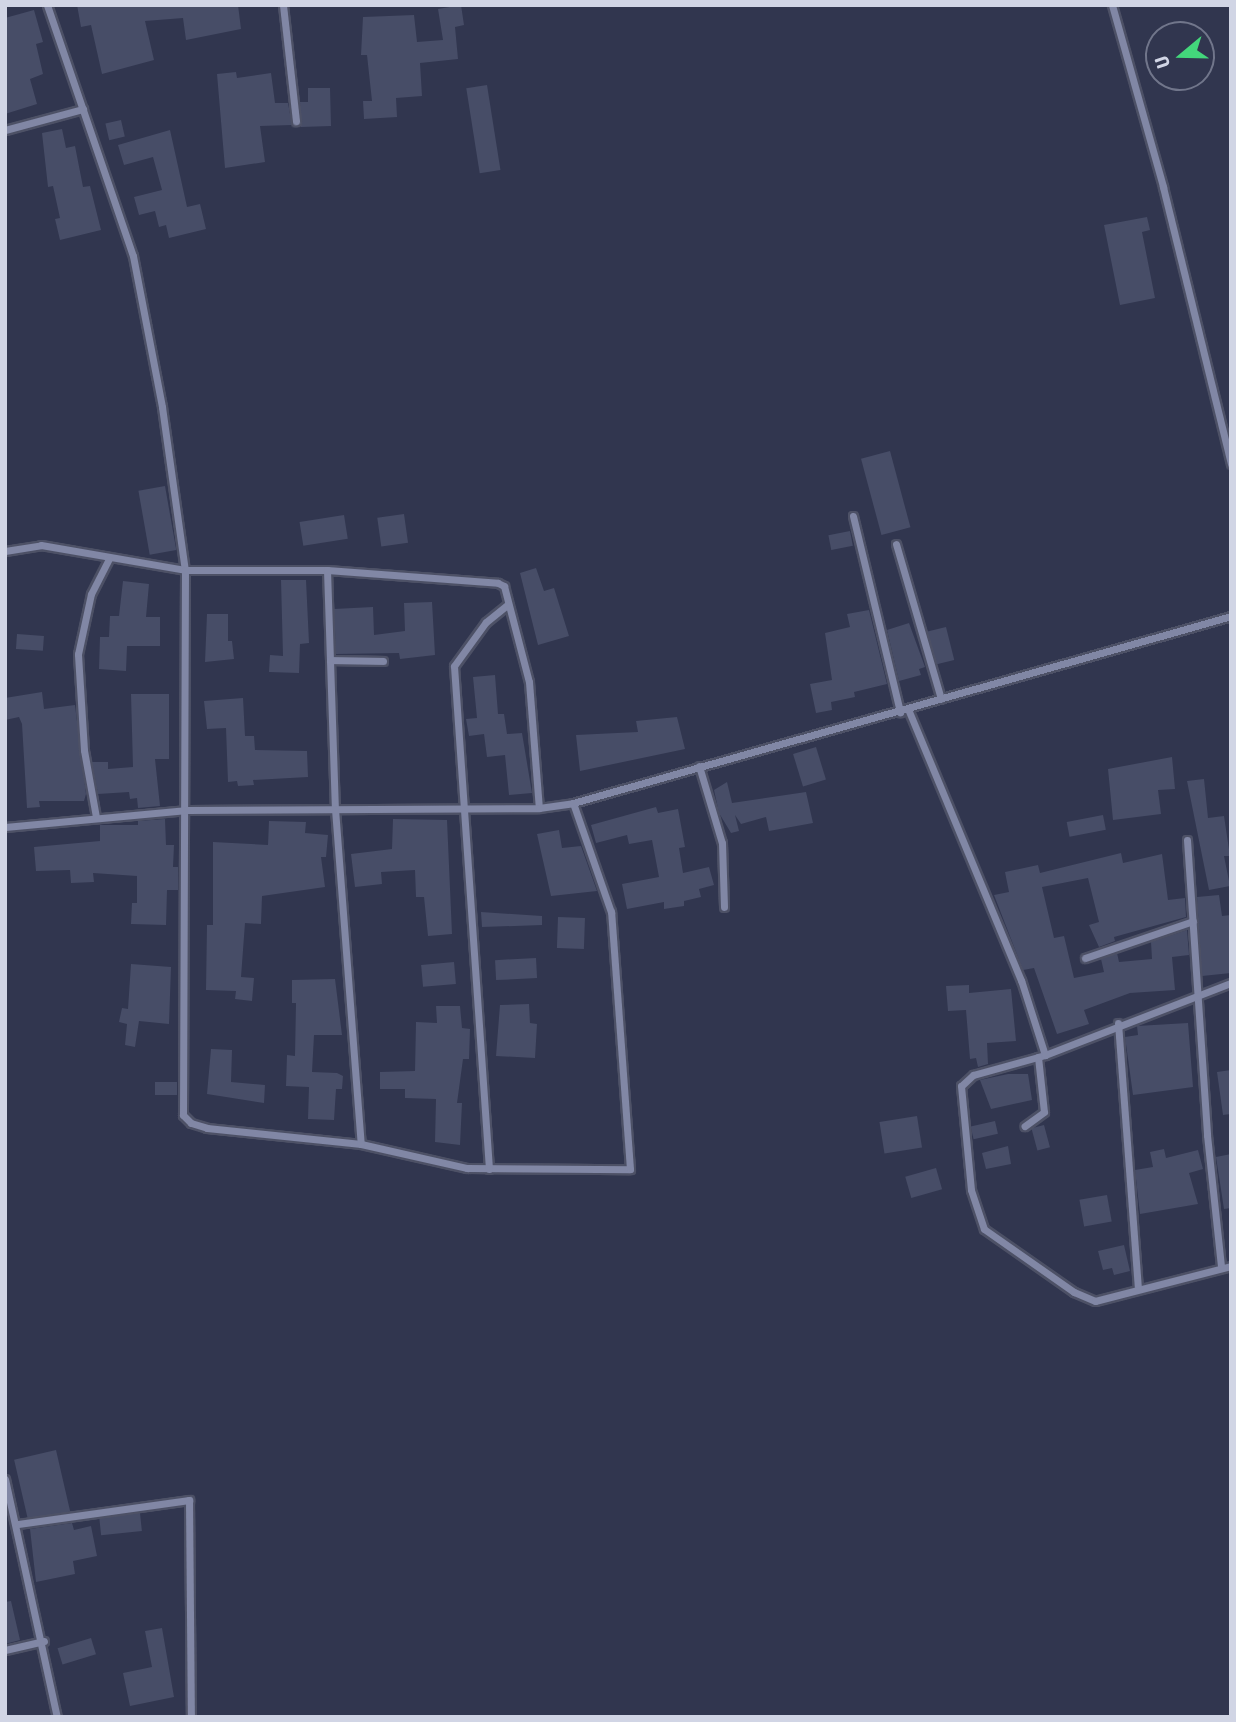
<!DOCTYPE html>
<html>
<head>
<meta charset="utf-8">
<style>
	body { margin:0 }
	#map { position:relative; width:1236px; height:1722px; overflow:hidden; background:#31364f; font-family:"Asap Condensed",sans-serif }
	div>[style] { position:absolute }
	[style*='--x'] { left:calc(var(--x)*1px); top:calc(var(--y)*1px); width:calc(var(--w)*1px); rotate:calc(var(--a)*1deg) }
	.building>* { inset:0; background:#474d67; transform-origin:0 0 }
	.roads { filter:drop-shadow(2px 0 #4d5166) drop-shadow(-2px 0 #4d5166) drop-shadow(0 2px #4d5166) drop-shadow(0 -2px #4d5166) }
	.street>* { height:7px; margin:-3.5px; padding:0 3.5px; transform-origin:3.5px; border-radius:3.5px; background:#8187a5 }
	span { translate:-50% -50%; white-space:nowrap; text-align:center; line-height:1.15; -webkit-text-stroke:5px #31364f; paint-order:stroke }
	.frame { position:absolute; inset:0; border:7px solid #d1d5e5; pointer-events:none }
	.north { position:absolute; left:1145px; top:21px; width:70px; height:70px; box-sizing:border-box; background:#31364f; border:2px solid #71768b; border-radius:50%; rotate:251deg; font-size:19px; font-weight:700; line-height:28px; text-align:center; color:#d1d5e5 }
	.north::after { content:''; display:block; margin:auto; width:24px; height:32px; background:#43d77b; clip-path:polygon(50% 0,100% 100%,50% 72%,0 100%) }
</style>
</head>
<body>
<div id="map">
	<div class="building">
		<i style="clip-path:polygon(77px 5px,238px 5px,241px 29px,186px 40px,183px 18px,145px 21px,154px 60px,102px 74px,91px 25px,81px 27px)"></i>
		<i style="clip-path:polygon(461px 5px,464px 25px,455px 27px,458px 59px,420px 63px,422px 96px,396px 98px,397px 117px,364px 119px,363px 101px,372px 101px,367px 55px,361px 55px,363px 17px,414px 15px,417px 42px,443px 40px,438px 9px)"></i>
		<i style="clip-path:polygon(34px 10px,43px 42px,36px 44px,43px 74px,30px 79px,37px 104px,5px 114px,5px 18px)"></i>
		<i style="clip-path:polygon(236px 72px,237px 78px,271px 73px,275px 103px,288px 103px,292px 125px,260px 126px,265px 162px,225px 168px,217px 74px)"></i>
		<i style="left:487px;top:85px;width:86px;height:21px;rotate:81deg"></i>
		<i style="clip-path:polygon(308px 88px,330px 88px,331px 126px,301px 127px,300px 102px,308px 102px)"></i>
		<i style="left:121px;top:120px;width:17px;height:16px;rotate:77deg"></i>
		<i style="clip-path:polygon(62px 129px,66px 148px,75px 146px,83px 187px,90px 186px,101px 230px,60px 240px,55px 219px,60px 218px,53px 186px,48px 187px,42px 133px)"></i>
		<i style="clip-path:polygon(170px 130px,187px 207px,200px 204px,206px 229px,169px 238px,166px 225px,159px 227px,155px 211px,139px 215px,134px 197px,162px 190px,153px 157px,124px 165px,118px 145px)"></i>
		<i style="clip-path:polygon(1147px 217px,1150px 230px,1142px 232px,1155px 298px,1120px 305px,1104px 225px)"></i>
		<i style="left:890px;top:451px;width:79px;height:30px;rotate:75deg"></i>
		<i style="left:165px;top:486px;width:65px;height:27px;rotate:80deg"></i>
		<i style="left:404px;top:514px;width:29px;height:27px;rotate:82deg"></i>
		<i style="left:344px;top:515px;width:24px;height:45px;rotate:81deg"></i>
		<i style="left:850px;top:531px;width:15px;height:22px;rotate:79deg"></i>
		<i style="clip-path:polygon(536px 568px,544px 591px,554px 588px,569px 636px,538px 645px,520px 573px)"></i>
		<i style="clip-path:polygon(281px 580px,306px 580px,309px 643px,300px 644px,299px 673px,269px 672px,270px 655px,283px 656px)"></i>
		<i style="clip-path:polygon(123px 581px,149px 584px,146px 617px,160px 617px,160px 646px,127px 646px,126px 671px,99px 669px,100px 637px,109px 637px,110px 616px,119px 616px)"></i>
		<i style="clip-path:polygon(432px 602px,435px 655px,400px 659px,399px 653px,336px 654px,334px 609px,373px 607px,374px 635px,405px 631px,404px 603px)"></i>
		<i style="clip-path:polygon(869px 610px,887px 684px,854px 692px,855px 697px,831px 702px,832px 710px,816px 713px,810px 684px,832px 680px,825px 633px,850px 627px,847px 614px)"></i>
		<i style="clip-path:polygon(207px 614px,228px 614px,228px 641px,232px 641px,234px 659px,205px 662px)"></i>
		<i style="clip-path:polygon(909px 623px,925px 667px,919px 669px,921px 675px,899px 681px,887px 630px)"></i>
		<i style="left:946px;top:627px;width:34px;height:19px;rotate:76deg"></i>
		<i style="left:17px;top:634px;width:27px;height:15px;rotate:4deg"></i>
		<i style="clip-path:polygon(495px 675px,498px 714px,504px 714px,507px 734px,522px 733px,532px 793px,509px 795px,505px 755px,487px 757px,484px 734px,469px 736px,466px 719px,477px 718px,473px 677px)"></i>
		<i style="clip-path:polygon(42px 692px,44px 709px,75px 705px,86px 794px,84px 801px,39px 801px,40px 807px,27px 808px,22px 724px,19px 717px,5px 720px,5px 698px)"></i>
		<i style="clip-path:polygon(131px 694px,169px 694px,169px 759px,155px 759px,160px 806px,138px 808px,137px 798px,130px 799px,129px 792px,98px 794px,92px 762px,108px 762px,108px 769px,133px 767px)"></i>
		<i style="clip-path:polygon(243px 698px,245px 736px,254px 736px,255px 750px,307px 751px,308px 777px,253px 780px,254px 785px,238px 786px,237px 781px,228px 782px,226px 728px,207px 729px,204px 701px)"></i>
		<i style="clip-path:polygon(677px 717px,685px 749px,580px 771px,576px 735px,638px 732px,636px 721px)"></i>
		<i style="left:816px;top:747px;width:34px;height:24px;rotate:73deg"></i>
		<i style="clip-path:polygon(1172px 757px,1175px 789px,1158px 790px,1161px 814px,1113px 820px,1108px 769px)"></i>
		<i style="clip-path:polygon(1204px 779px,1208px 818px,1224px 816px,1230px 856px,1224px 856px,1230px 886px,1209px 890px,1187px 781px)"></i>
		<i style="clip-path:polygon(727px 782px,732px 803px,806px 792px,813px 823px,769px 831px,766px 817px,741px 824px,735px 815px,739px 831px,731px 833px,719px 813px,714px 790px)"></i>
		<i style="clip-path:polygon(656px 807px,658px 813px,678px 809px,685px 847px,679px 848px,683px 873px,709px 867px,714px 885px,699px 889px,701px 897px,684px 901px,684px 906px,664px 909px,664px 902px,627px 909px,622px 884px,659px 877px,652px 840px,629px 844px,627px 835px,596px 843px,591px 825px)"></i>
		<i style="left:1103px;top:815px;width:15px;height:37px;rotate:79deg"></i>
		<i style="clip-path:polygon(165px 819px,166px 845px,174px 845px,173px 867px,178px 867px,178px 890px,167px 890px,166px 925px,131px 924px,132px 903px,137px 903px,137px 876px,93px 873px,94px 882px,71px 883px,70px 870px,36px 871px,34px 847px,100px 841px,100px 825px,138px 825px,138px 821px)"></i>
		<i style="clip-path:polygon(393px 819px,447px 820px,452px 934px,428px 936px,424px 897px,416px 897px,415px 870px,381px 872px,382px 884px,355px 887px,351px 854px,392px 849px)"></i>
		<i style="clip-path:polygon(269px 821px,306px 822px,305px 833px,328px 835px,326px 857px,321px 857px,325px 887px,262px 896px,261px 924px,245px 923px,241px 977px,254px 978px,252px 1001px,235px 999px,236px 991px,206px 990px,207px 925px,213px 925px,213px 842px,268px 845px)"></i>
		<i style="clip-path:polygon(559px 830px,562px 848px,581px 846px,597px 891px,551px 896px,537px 834px)"></i>
		<i style="clip-path:polygon(1121px 853px,1123px 863px,1162px 854px,1168px 900px,1185px 898px,1186px 917px,1114px 937px,1115px 941px,1099px 947px,1089px 925px,1099px 922px,1088px 878px,1042px 887px,1054px 938px,1064px 936px,1074px 978px,1104px 972px,1101px 959px,1117px 953px,1119px 962px,1152px 959px,1151px 942px,1187px 930px,1189px 955px,1172px 957px,1175px 990px,1130px 993px,1084px 1010px,1089px 1024px,1057px 1034px,1034px 968px,1023px 970px,994px 895px,1009px 892px,1005px 872px,1038px 865px,1040px 873px)"></i>
		<i style="clip-path:polygon(1219px 895px,1222px 916px,1231px 915px,1231px 973px,1202px 976px,1197px 897px)"></i>
		<i style="clip-path:polygon(481px 912px,542px 916px,542px 925px,482px 927px)"></i>
		<i style="left:558px;top:917px;width:27px;height:31px;rotate:2deg"></i>
		<i style="left:536px;top:958px;width:20px;height:41px;rotate:87deg"></i>
		<i style="left:454px;top:962px;width:22px;height:33px;rotate:85deg"></i>
		<i style="clip-path:polygon(131px 964px,171px 967px,169px 1024px,139px 1021px,135px 1047px,125px 1045px,127px 1024px,119px 1022px,122px 1008px,128px 1009px)"></i>
		<i style="clip-path:polygon(335px 979px,342px 1035px,314px 1035px,312px 1072px,337px 1073px,343px 1076px,342px 1089px,336px 1089px,334px 1120px,308px 1119px,309px 1087px,286px 1086px,287px 1055px,295px 1056px,296px 1003px,292px 1003px,292px 980px)"></i>
		<i style="clip-path:polygon(969px 985px,969px 993px,1011px 989px,1016px 1041px,987px 1043px,988px 1064px,978px 1067px,976px 1058px,970px 1059px,966px 1010px,948px 1011px,946px 986px)"></i>
		<i style="clip-path:polygon(529px 1004px,530px 1023px,537px 1024px,535px 1058px,496px 1056px,500px 1005px)"></i>
		<i style="clip-path:polygon(436px 1006px,460px 1006px,462px 1028px,470px 1029px,469px 1059px,463px 1059px,457px 1103px,462px 1103px,460px 1145px,435px 1142px,436px 1099px,405px 1098px,405px 1089px,380px 1089px,380px 1072px,415px 1071px,416px 1022px,437px 1023px)"></i>
		<i style="clip-path:polygon(1188px 1023px,1193px 1087px,1133px 1095px,1125px 1037px,1138px 1035px,1137px 1026px)"></i>
		<i style="clip-path:polygon(211px 1049px,232px 1050px,231px 1082px,265px 1085px,264px 1103px,207px 1094px)"></i>
		<i style="clip-path:polygon(1231px 1070px,1231px 1114px,1223px 1115px,1217px 1072px)"></i>
		<i style="clip-path:polygon(1008px 1074px,1028px 1074px,1032px 1100px,991px 1109px,980px 1080px)"></i>
		<i style="left:177px;top:1082px;width:13px;height:22px;rotate:90deg"></i>
		<i style="left:917px;top:1116px;width:32px;height:38px;rotate:81deg"></i>
		<i style="left:995px;top:1121px;width:13px;height:25px;rotate:77deg"></i>
		<i style="left:1044px;top:1125px;width:23px;height:13px;rotate:75deg"></i>
		<i style="clip-path:polygon(1008px 1146px,1011px 1164px,986px 1169px,982px 1153px)"></i>
		<i style="clip-path:polygon(1164px 1149px,1166px 1158px,1198px 1150px,1203px 1169px,1189px 1173px,1198px 1204px,1140px 1214px,1135px 1170px,1153px 1167px,1150px 1152px)"></i>
		<i style="clip-path:polygon(1231px 1154px,1231px 1208px,1224px 1209px,1216px 1157px)"></i>
		<i style="left:936px;top:1168px;width:22px;height:32px;rotate:74deg"></i>
		<i style="left:1107px;top:1195px;width:27px;height:28px;rotate:80deg"></i>
		<i style="clip-path:polygon(1124px 1245px,1130px 1271px,1114px 1275px,1112px 1268px,1103px 1270px,1098px 1251px)"></i>
		<i style="left:56px;top:1450px;width:63px;height:43px;rotate:77deg"></i>
		<i style="left:140px;top:1513px;width:18px;height:41px;rotate:84deg"></i>
		<i style="clip-path:polygon(72px 1523px,74px 1530px,91px 1526px,97px 1556px,73px 1561px,75px 1574px,36px 1582px,30px 1529px)"></i>
		<i style="clip-path:polygon(11px 1601px,20px 1640px,5px 1644px,5px 1602px)"></i>
		<i style="clip-path:polygon(162px 1628px,174px 1697px,130px 1706px,123px 1673px,152px 1667px,145px 1631px)"></i>
		<i style="left:91px;top:1638px;width:17px;height:35px;rotate:73deg"></i>
	</div>
	<div class="roads">
		<div class="street">
			<i style="--x:47;--y:5;--w:265;--a:71.1"></i>
			<i style="--x:133;--y:256;--w:154;--a:79.1"></i>
			<i style="--x:162;--y:407;--w:165;--a:82"></i>
			<i style="--x:185;--y:570;--w:545;--a:90.21"></i>
			<i style="--x:183;--y:1115;--w:11;--a:45"></i>
			<i style="--x:191;--y:1123;--w:17;--a:17"></i>
			<i style="--x:207;--y:1128;--w:155;--a:5.9"></i>
			<i style="--x:361;--y:1144;--w:109;--a:12.8"></i>
			<i style="--x:467;--y:1168;--w:163;--a:0.4"></i>
			<i style="--x:630;--y:1169;--w:258;--a:-94.2"></i>
			<i style="--x:611;--y:912;--w:115;--a:-109.2"></i>
			<i style="--x:283;--y:5;--w:117;--a:83.6"></i>
			<i style="--x:1112;--y:5;--w:189;--a:74.3"></i>
			<i style="--x:1163;--y:187;--w:285;--a:76.2"></i>
			<i style="--x:5;--y:130;--w:81;--a:-15.1"></i>
			<i style="--x:853;--y:516;--w:202;--a:76.5"></i>
			<i style="--x:896;--y:544;--w:161;--a:73.8"></i>
			<i style="--x:5;--y:551;--w:36;--a:-9"></i>
			<i style="--x:41;--y:545;--w:146;--a:9.8"></i>
			<i style="--x:185;--y:570;--w:142;--a:0"></i>
			<i style="--x:327;--y:570;--w:171;--a:4.3"></i>
			<i style="--x:498;--y:583;--w:7;--a:27"></i>
			<i style="--x:504;--y:586;--w:99;--a:75.4"></i>
			<i style="--x:529;--y:682;--w:126;--a:85.5"></i>
			<i style="--x:327;--y:570;--w:239;--a:88.1"></i>
			<i style="--x:335;--y:809;--w:336;--a:85.6"></i>
			<i style="--x:330;--y:660;--w:53;--a:1.1"></i>
			<i style="--x:908;--y:709;--w:294;--a:67.4"></i>
			<i style="--x:1021;--y:980;--w:79;--a:72.3"></i>
			<i style="--x:1045;--y:1055;--w:7;--a:164"></i>
			<i style="--x:1038;--y:1057;--w:55;--a:83.8"></i>
			<i style="--x:1044;--y:1112;--w:24;--a:144"></i>
			<i style="--x:699;--y:766;--w:80;--a:73.4"></i>
			<i style="--x:722;--y:843;--w:64;--a:88.2"></i>
			<i style="--x:96;--y:817;--w:68;--a:-100.2"></i>
			<i style="--x:84;--y:750;--w:96;--a:-93.6"></i>
			<i style="--x:78;--y:654;--w:61;--a:-77.8"></i>
			<i style="--x:91;--y:594;--w:39;--a:-63"></i>
			<i style="--x:5;--y:827;--w:183;--a:-5.3"></i>
			<i style="--x:187;--y:810;--w:352;--a:-0.3"></i>
			<i style="--x:539;--y:808;--w:34;--a:-8"></i>
			<i style="--x:573;--y:803;--w:684;--a:-15.86"></i>
			<i style="--x:1187;--y:840;--w:296;--a:86.1"></i>
			<i style="--x:1207;--y:1135;--w:131;--a:83.9"></i>
			<i style="--x:1085;--y:958;--w:114;--a:-18.9"></i>
			<i style="--x:1118;--y:1023;--w:264;--a:85.7"></i>
			<i style="--x:1045;--y:1055;--w:199;--a:-21.2"></i>
			<i style="--x:1038;--y:1057;--w:67;--a:164.5"></i>
			<i style="--x:973;--y:1075;--w:16;--a:137"></i>
			<i style="--x:961;--y:1086;--w:104;--a:84.5"></i>
			<i style="--x:971;--y:1190;--w:41;--a:71.6"></i>
			<i style="--x:984;--y:1229;--w:110;--a:35"></i>
			<i style="--x:1074;--y:1292;--w:23;--a:23"></i>
			<i style="--x:1095;--y:1301;--w:140;--a:-14.4"></i>
			<i style="--x:489;--y:1169;--w:504;--a:-93.98"></i>
			<i style="--x:454;--y:666;--w:54;--a:-54"></i>
			<i style="--x:486;--y:622;--w:28;--a:-39"></i>
			<i style="--x:5;--y:1479;--w:244;--a:77.7"></i>
			<i style="--x:18;--y:1524;--w:173;--a:-8"></i>
			<i style="--x:189;--y:1500;--w:217;--a:89.5"></i>
			<i style="--x:5;--y:1650;--w:40;--a:-13"></i>
		</div>
	</div>
	<div class="frame"></div>
	<div class="north">U</div>
</div>
</body>
</html>
